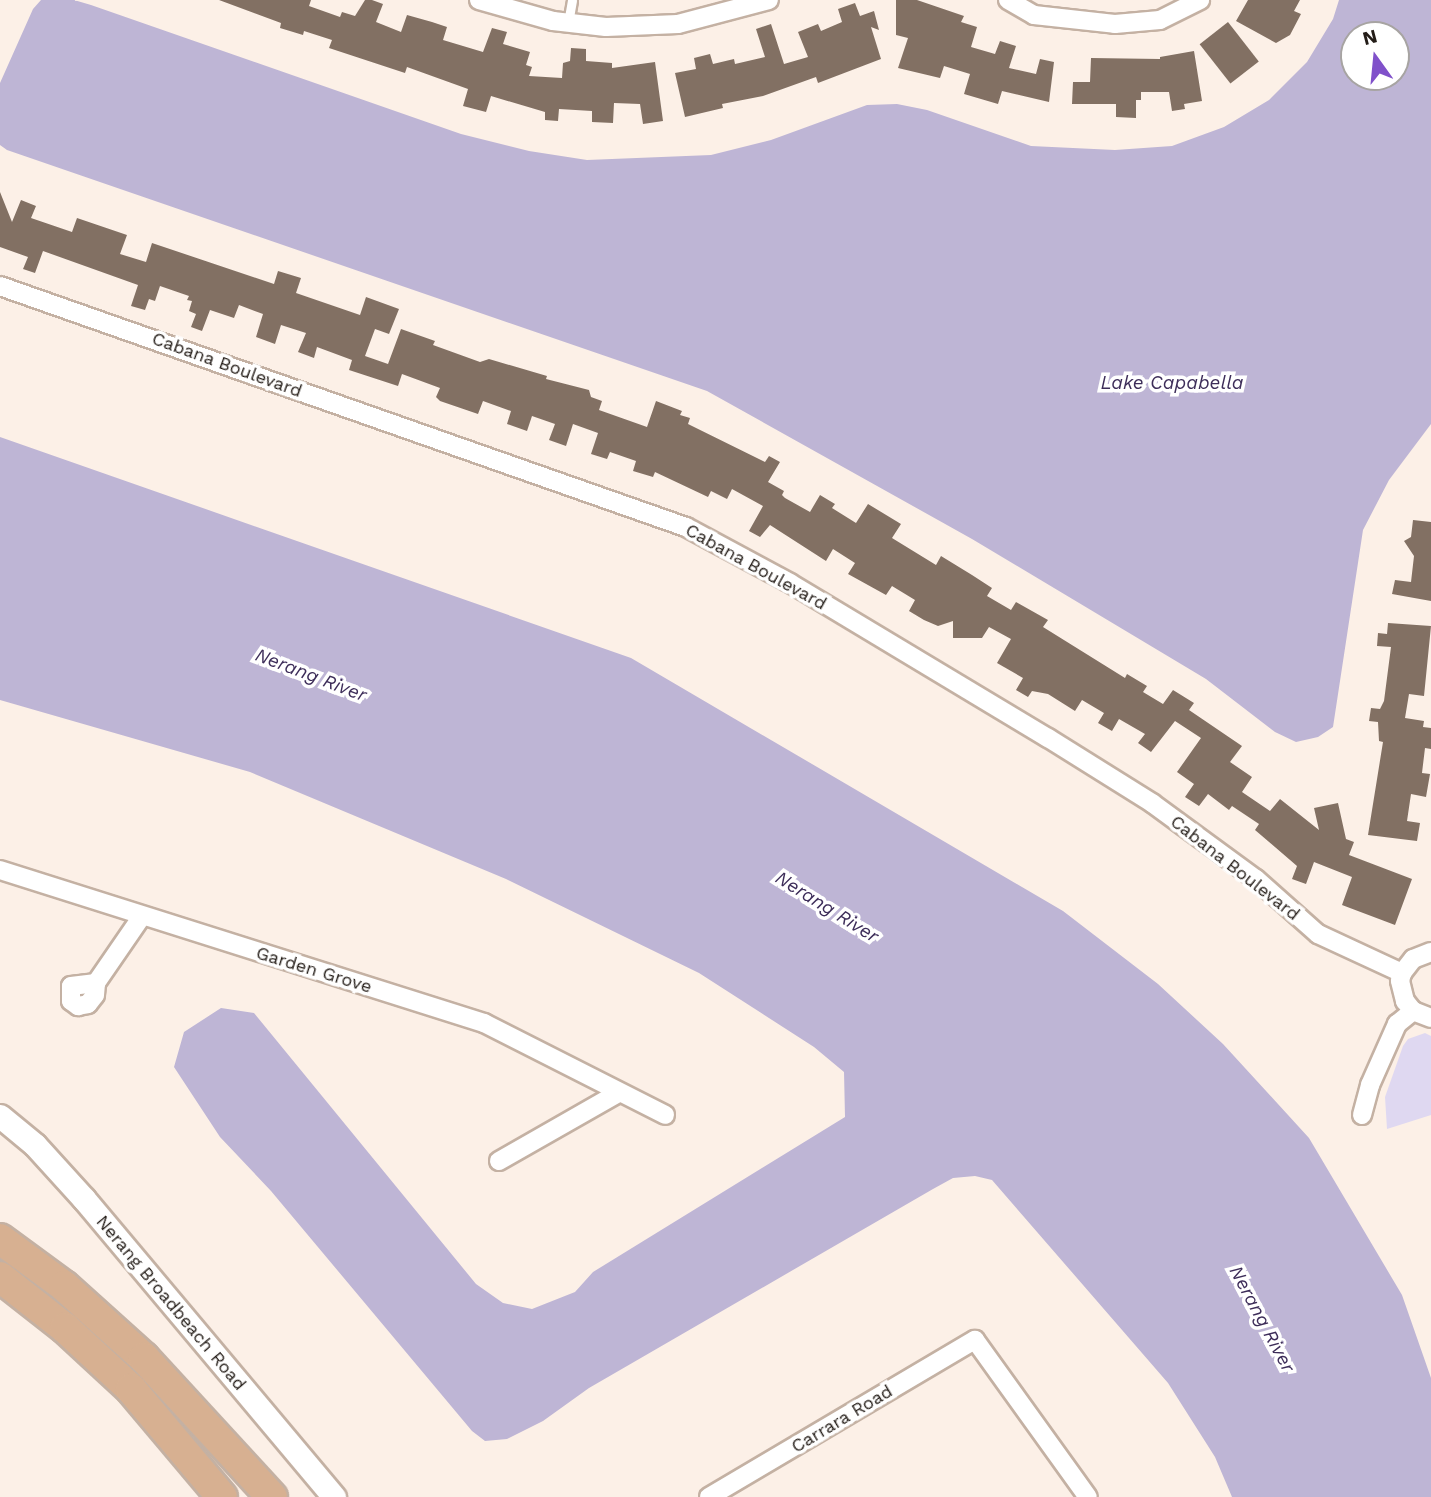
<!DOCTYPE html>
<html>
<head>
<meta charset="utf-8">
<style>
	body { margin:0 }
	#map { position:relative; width:1431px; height:1497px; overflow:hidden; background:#fcf0e7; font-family:"Work Sans",sans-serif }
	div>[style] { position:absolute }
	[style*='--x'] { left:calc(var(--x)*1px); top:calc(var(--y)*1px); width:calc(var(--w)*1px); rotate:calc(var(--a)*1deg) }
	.green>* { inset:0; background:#dfd8f1 }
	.water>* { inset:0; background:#beb5d5 }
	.building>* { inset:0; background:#827063; transform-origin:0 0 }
	.roads { filter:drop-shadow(2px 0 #c4b1a3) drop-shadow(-2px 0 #c4b1a3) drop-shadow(0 2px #c4b1a3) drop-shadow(0 -2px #c4b1a3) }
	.service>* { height:9px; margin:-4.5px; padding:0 4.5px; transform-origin:4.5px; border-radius:4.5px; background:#fff }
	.minor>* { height:18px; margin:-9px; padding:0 9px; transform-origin:9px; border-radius:9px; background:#fff }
	.tertiary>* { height:23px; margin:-11.5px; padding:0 11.5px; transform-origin:11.5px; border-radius:11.5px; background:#fff }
	.primary>* { height:30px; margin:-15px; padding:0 15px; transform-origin:15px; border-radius:15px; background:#d7b091 }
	span { translate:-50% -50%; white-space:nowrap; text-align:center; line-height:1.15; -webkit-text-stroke:7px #fff; paint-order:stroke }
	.street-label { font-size:18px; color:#231c17 }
	.water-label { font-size:19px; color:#3d2d59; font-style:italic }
	.north { position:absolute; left:1340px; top:21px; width:70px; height:70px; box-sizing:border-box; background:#fff; border:2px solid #a7a4a2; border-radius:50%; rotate:345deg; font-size:19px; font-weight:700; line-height:28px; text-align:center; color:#231c17 }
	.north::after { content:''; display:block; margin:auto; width:24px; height:32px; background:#8051ca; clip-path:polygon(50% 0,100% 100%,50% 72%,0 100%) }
</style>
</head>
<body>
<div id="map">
	<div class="green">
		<i style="clip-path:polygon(1425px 1033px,1431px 1036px,1431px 1115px,1387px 1129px,1385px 1097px,1403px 1046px,1408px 1039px)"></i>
	</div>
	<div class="water">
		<i style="clip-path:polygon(evenodd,41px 0,74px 0,91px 5px,461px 134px,529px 151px,587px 160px,711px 155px,771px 140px,867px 105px,897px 104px,927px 110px,1031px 146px,1115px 150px,1172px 146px,1224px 127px,1269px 100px,1307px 62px,1333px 19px,1339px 0,1431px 0,1431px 424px,1389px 480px,1363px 530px,1333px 727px,1318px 737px,1296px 742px,1275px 732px,1206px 679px,972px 539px,707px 391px,7px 150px,0 145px,0 83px,33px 9px,41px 0,1354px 35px,1396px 35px,1396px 77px,1354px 77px,1354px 35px)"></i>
		<i style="clip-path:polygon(0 437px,631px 658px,1063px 911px,1158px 984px,1223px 1044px,1309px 1138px,1402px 1295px,1431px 1378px,1431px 1497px,1232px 1497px,1215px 1457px,1168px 1383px,992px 1180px,975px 1176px,953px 1178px,933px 1189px,589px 1388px,543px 1421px,507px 1439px,485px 1441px,472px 1431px,271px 1191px,220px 1137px,174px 1067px,184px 1032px,221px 1008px,254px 1013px,476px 1284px,503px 1303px,532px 1309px,575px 1292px,593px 1272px,845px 1117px,844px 1072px,814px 1047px,699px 973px,506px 879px,250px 772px,0 700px)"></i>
	</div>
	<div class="building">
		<i style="clip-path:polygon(219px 0,311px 0,309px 6px,340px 17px,342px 12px,355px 16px,365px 0,372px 0,383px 4px,376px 22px,401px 32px,407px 15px,432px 22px,447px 27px,443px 40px,483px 52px,492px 28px,507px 32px,503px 44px,530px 52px,526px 65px,532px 67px,529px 76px,562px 78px,563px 63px,570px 61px,571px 48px,586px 49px,586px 61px,612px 63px,612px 68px,655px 62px,663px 121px,643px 124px,640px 104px,614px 103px,613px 123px,592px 122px,592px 111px,559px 109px,558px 121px,545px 120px,545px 112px,491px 96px,486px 112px,463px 106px,468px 89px,407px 67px,405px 73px,329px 48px,332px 40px,304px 31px,303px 35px,280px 28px,281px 23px)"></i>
		<i style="clip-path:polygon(896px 0,917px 0,964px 16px,961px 22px,977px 27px,971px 47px,995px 54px,1000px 41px,1016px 46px,1009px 68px,1036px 74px,1040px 59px,1054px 62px,1049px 102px,1002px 91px,998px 104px,964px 94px,970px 74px,944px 66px,940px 78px,898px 68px,908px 38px,896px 35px)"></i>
		<i style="clip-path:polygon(1248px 0,1300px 0,1294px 11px,1301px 14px,1290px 35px,1276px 43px,1236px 21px)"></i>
		<i style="clip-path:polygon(855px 3px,860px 16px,874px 11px,879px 30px,871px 27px,881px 59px,818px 83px,816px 77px,763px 96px,722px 104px,723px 108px,685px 117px,675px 73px,696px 69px,694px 58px,710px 54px,713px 64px,734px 59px,735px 64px,765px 57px,756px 29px,771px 24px,784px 64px,808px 57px,798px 32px,818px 24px,821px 31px,842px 22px,838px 9px)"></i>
		<i style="left:1228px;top:22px;width:50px;height:36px;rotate:52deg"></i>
		<i style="clip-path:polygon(1194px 51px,1202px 101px,1184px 104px,1185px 109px,1172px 111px,1169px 92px,1141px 92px,1141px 100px,1136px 100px,1136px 118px,1116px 117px,1116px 104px,1072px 104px,1073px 82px,1090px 82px,1091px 58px,1160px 59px,1160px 57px)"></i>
		<i style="clip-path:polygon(0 192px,12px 222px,21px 200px,36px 206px,31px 218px,72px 232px,77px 218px,127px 235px,120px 254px,146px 262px,152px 243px,274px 284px,278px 271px,301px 278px,296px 293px,360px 315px,366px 297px,399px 309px,389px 334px,375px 329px,365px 356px,388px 364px,401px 329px,435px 341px,433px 345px,480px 362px,489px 359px,547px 376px,546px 379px,589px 390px,591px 397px,602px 401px,599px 410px,647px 427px,656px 401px,682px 411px,680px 415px,690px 418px,688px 424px,765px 462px,769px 456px,780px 462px,768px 482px,784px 491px,782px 495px,785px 498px,810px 512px,820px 495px,835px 504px,832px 508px,856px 523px,868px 504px,901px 524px,892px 538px,936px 565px,941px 556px,972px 575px,992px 588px,987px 596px,1011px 610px,1016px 602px,1048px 620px,1043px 627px,1125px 678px,1127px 674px,1147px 686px,1143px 692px,1163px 704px,1173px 690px,1194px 703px,1189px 710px,1242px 746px,1230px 762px,1252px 777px,1242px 792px,1270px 811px,1280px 799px,1319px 830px,1314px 808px,1338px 803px,1346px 839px,1354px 842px,1349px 855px,1412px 879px,1395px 925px,1342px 905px,1352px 877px,1314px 862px,1306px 884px,1292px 879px,1297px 866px,1255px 830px,1259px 824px,1232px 806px,1229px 810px,1208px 794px,1199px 806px,1185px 797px,1194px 784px,1177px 772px,1201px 738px,1175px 721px,1151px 752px,1138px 743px,1145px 734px,1119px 719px,1112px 731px,1098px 723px,1104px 713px,1082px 700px,1075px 711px,1048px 694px,1032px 691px,1028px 697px,1016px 690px,1023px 678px,997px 663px,1011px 639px,989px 627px,982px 638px,953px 638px,953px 621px,938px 626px,924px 620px,909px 611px,915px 600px,892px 586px,886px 595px,848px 574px,855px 563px,833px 549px,826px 561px,770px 525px,760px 537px,749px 531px,763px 506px,732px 489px,727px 499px,711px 491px,708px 497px,655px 472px,653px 477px,633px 471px,636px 461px,610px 452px,607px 459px,591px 454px,598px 433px,573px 424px,566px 446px,549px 440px,555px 424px,532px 416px,527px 431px,507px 424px,511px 411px,483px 401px,478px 414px,440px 401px,436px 397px,440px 388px,402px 374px,398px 386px,349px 370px,352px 360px,317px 347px,314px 358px,298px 352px,306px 333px,281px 325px,275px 344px,256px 337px,263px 314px,239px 305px,234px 318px,210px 310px,202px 331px,191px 327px,196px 314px,189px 311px,192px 301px,187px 300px,189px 296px,160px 286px,155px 301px,149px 299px,145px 310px,131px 306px,138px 285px,43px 251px,35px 273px,23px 269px,28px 257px,0 247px)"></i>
		<i style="clip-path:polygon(1413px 520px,1431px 522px,1431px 601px,1392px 594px,1395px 580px,1411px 582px,1414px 556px,1404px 541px,1411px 537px)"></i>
		<i style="clip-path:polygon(1388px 623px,1431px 626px,1424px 696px,1409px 694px,1405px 718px,1424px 721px,1423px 727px,1431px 728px,1431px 749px,1425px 748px,1422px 773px,1430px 774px,1426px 797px,1411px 794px,1407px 821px,1420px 823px,1417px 841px,1368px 835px,1383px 742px,1379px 741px,1378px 722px,1369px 721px,1371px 708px,1380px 709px,1384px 701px,1391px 647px,1377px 646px,1378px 633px,1387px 634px)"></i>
	</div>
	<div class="roads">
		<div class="service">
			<i style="--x:568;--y:23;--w:23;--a:-80"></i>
		</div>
		<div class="minor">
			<i style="--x:479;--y:0;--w:77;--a:15.8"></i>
			<i style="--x:553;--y:21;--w:53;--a:6.5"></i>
			<i style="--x:606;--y:27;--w:72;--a:-2.4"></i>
			<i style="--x:678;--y:24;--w:94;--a:-14.8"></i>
			<i style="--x:1008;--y:0;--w:30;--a:30"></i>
			<i style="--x:1034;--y:15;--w:81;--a:6.3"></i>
			<i style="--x:1115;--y:24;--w:45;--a:-5.1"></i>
			<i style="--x:1160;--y:20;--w:45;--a:-26.6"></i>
			<i style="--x:0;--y:286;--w:727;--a:19.36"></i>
			<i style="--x:686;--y:527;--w:118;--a:28.3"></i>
			<i style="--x:790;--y:583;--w:301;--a:31"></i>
			<i style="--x:1048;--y:738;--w:123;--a:32"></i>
			<i style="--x:1152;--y:803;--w:129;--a:36.2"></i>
			<i style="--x:1256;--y:879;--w:83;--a:41.6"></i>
			<i style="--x:1318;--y:934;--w:93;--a:24.9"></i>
			<i style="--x:0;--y:870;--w:508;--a:17.54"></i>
			<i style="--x:484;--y:1023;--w:203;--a:26.9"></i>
			<i style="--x:1431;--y:952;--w:19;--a:159"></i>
			<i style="--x:1413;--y:959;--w:18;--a:128"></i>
			<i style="--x:1402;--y:973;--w:8;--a:104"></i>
			<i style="--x:1400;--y:981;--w:21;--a:76"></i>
			<i style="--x:1405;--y:1001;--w:13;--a:51"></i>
			<i style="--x:1413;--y:1011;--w:19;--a:21"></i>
			<i style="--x:96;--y:983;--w:25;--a:173"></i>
			<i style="--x:71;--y:986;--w:15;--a:90"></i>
			<i style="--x:71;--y:1001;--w:9;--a:36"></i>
			<i style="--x:78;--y:1006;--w:10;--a:-11"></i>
			<i style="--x:88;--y:1004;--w:11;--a:-52"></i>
			<i style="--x:95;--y:995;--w:12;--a:-85"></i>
			<i style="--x:96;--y:983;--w:81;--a:-55.5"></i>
			<i style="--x:1362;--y:1115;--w:31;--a:-75"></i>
			<i style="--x:1370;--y:1085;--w:67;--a:-66.1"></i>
			<i style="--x:1397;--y:1024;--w:21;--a:-39"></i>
			<i style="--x:499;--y:1161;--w:137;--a:-29.7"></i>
			<i style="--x:709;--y:1497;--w:309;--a:-30.6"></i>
			<i style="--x:975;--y:1340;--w:193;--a:54.3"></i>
		</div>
		<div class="tertiary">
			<i style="--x:0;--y:1116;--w:45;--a:39.6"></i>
			<i style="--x:35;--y:1145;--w:73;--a:47.8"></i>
			<i style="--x:84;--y:1199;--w:389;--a:50"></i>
		</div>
		<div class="primary">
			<i style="--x:0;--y:1239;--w:79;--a:36.3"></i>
			<i style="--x:64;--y:1286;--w:108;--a:42"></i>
			<i style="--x:144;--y:1358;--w:189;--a:47.4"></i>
			<i style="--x:0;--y:1277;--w:83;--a:38.1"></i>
			<i style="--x:65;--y:1328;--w:90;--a:42.7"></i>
			<i style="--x:131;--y:1389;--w:141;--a:49.9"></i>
		</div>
	</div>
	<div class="street-label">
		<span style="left:227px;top:365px;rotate:20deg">Cabana Boulevard</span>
		<span style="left:756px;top:567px;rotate:29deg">Cabana Boulevard</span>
		<span style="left:1235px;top:868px;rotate:38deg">Cabana Boulevard</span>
		<span style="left:314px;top:970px;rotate:17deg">Garden Grove</span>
		<span style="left:171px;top:1303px;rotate:50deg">Nerang Broadbeach Road</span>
		<span style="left:842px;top:1419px;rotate:-31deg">Carrara Road</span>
	</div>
	<div class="water-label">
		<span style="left:1172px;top:383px">Lake Capabella</span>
		<span style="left:311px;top:675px;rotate:21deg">Nerang River</span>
		<span style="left:827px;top:907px;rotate:32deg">Nerang River</span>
		<span style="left:1262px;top:1319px;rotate:62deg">Nerang River</span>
	</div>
	<div class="north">N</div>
</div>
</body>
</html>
